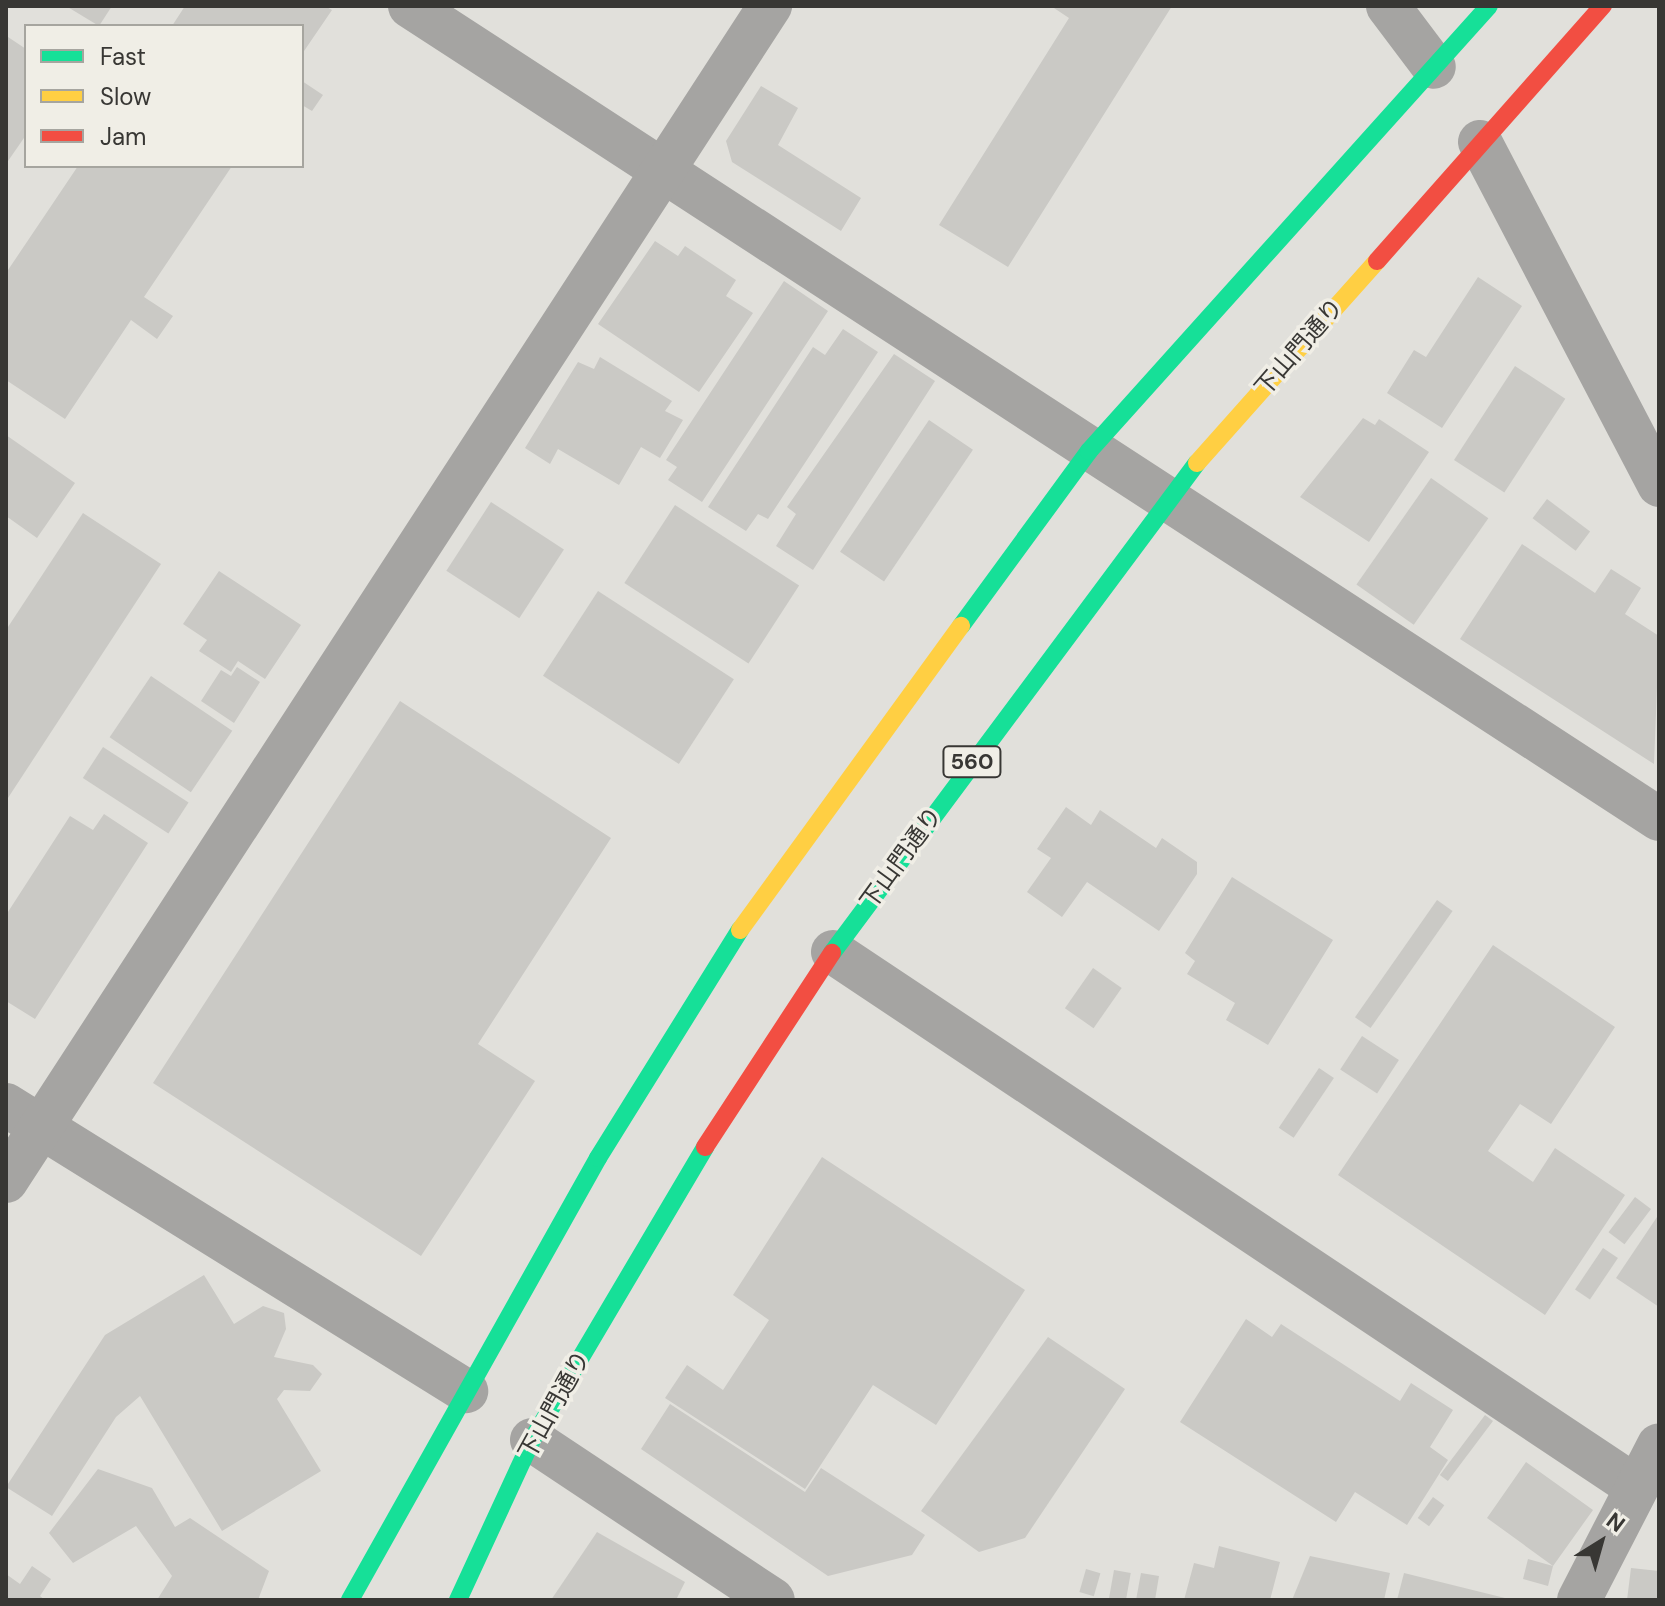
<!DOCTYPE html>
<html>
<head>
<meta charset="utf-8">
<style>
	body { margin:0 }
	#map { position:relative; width:1665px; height:1606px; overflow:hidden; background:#e1e0db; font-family:"DM Sans","Noto Sans JP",sans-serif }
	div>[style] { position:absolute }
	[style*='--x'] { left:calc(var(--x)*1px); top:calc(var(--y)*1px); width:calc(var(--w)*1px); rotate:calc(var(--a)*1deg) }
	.building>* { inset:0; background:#cac9c5; transform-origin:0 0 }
	.street>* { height:44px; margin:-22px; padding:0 22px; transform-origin:22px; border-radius:22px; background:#a5a4a2 }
	.fast>* { height:18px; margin:-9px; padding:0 9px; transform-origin:9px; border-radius:9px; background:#16e098 }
	.slow>* { height:18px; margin:-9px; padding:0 9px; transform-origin:9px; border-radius:9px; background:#ffcf43 }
	.jam>* { height:18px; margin:-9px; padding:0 9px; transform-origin:9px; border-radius:9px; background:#f24e42 }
	span { translate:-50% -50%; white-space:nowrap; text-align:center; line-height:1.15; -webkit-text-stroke:7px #f0eee6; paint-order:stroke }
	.shield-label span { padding:2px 6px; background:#f0eee6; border:2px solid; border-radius:6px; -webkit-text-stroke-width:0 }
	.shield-label { font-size:22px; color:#383734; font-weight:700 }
	.street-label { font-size:24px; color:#383734 }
	.frame { position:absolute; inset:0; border:8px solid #383734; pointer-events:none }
	.legend { position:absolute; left:24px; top:24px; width:280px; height:144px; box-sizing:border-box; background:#f0eee6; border:2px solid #a6a59f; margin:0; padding:10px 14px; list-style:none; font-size:24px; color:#383734 }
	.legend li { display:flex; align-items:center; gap:16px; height:40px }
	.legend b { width:40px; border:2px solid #a6a59f }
	.north { position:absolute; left:1561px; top:1502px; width:80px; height:80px; -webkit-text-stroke:6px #f0eee6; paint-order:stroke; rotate:37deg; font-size:22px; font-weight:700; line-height:32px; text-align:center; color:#383734 }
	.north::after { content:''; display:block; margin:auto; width:28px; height:36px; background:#383734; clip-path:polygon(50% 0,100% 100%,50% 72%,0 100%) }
</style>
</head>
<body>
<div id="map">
	<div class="building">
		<i style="clip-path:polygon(66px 6px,112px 6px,99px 26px)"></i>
		<i style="clip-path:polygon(185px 6px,325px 6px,332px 10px,302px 54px,302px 26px,172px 26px)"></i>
		<i style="clip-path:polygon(1051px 6px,1172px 6px,1008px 267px,939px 225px,1069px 18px)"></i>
		<i style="clip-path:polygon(8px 37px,26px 49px,26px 135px,6px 164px)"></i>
		<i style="clip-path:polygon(302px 81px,323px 95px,312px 111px,302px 105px)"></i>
		<i style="clip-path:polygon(761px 86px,798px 108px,778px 145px,861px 198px,841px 231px,732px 162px,726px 141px)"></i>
		<i style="clip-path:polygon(78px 166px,232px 166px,144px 297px,173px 316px,157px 339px,131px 320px,65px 419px,6px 380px,6px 273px)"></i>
		<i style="clip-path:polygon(655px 241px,678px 256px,685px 246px,736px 280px,726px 296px,753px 313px,699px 392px,598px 324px)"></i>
		<i style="clip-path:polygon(1478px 277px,1522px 306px,1442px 428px,1387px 393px,1414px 350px,1426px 357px)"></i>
		<i style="clip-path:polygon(784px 281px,828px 311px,702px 502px,668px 480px,677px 467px,666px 460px)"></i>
		<i style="clip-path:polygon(843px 329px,878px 352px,768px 519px,758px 514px,746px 531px,708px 507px,813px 347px,825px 355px)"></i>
		<i style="clip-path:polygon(894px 354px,935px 381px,813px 570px,776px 546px,796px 514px,787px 507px)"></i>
		<i style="clip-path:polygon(600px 357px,672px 401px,665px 411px,683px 420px,660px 458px,641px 447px,619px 485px,558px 449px,550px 464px,525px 448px,578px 362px,594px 369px)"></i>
		<i style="left:1515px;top:366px;width:60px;height:112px;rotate:33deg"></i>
		<i style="clip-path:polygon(1363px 418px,1375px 425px,1379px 419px,1429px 452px,1369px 542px,1300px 497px)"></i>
		<i style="left:929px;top:420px;width:53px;height:159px;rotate:34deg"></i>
		<i style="clip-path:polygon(6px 435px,75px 483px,37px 538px,6px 516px)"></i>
		<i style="left:1431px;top:478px;width:70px;height:130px;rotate:35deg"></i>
		<i style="left:1547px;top:499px;width:54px;height:24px;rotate:37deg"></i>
		<i style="left:491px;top:502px;width:87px;height:82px;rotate:33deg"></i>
		<i style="left:675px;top:505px;width:148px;height:93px;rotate:33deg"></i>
		<i style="clip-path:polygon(83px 513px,161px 564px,6px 801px,6px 630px)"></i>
		<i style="clip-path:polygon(1522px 544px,1595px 593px,1611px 569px,1641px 588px,1625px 614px,1659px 636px,1654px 764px,1460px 639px)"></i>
		<i style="clip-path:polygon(219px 571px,301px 625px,265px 679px,238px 661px,231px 672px,199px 651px,207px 640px,183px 624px)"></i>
		<i style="left:598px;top:591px;width:162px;height:101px;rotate:33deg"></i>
		<i style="clip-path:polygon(237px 667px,260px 682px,234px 723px,201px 701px,221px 670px,231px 676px)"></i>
		<i style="left:151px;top:676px;width:98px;height:74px;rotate:34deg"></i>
		<i style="clip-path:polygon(400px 701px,611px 838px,478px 1044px,535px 1081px,421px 1256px,153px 1083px)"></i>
		<i style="left:103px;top:747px;width:102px;height:37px;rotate:33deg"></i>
		<i style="clip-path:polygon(1066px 807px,1091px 825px,1100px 810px,1156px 848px,1162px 838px,1197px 862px,1197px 874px,1159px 931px,1087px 882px,1062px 917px,1027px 892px,1051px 858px,1037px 849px)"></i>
		<i style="clip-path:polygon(104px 814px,148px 843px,35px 1019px,6px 1001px,6px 915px,70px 816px,93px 830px)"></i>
		<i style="clip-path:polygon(1232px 877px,1333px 940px,1268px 1045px,1226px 1020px,1235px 1003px,1187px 974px,1195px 961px,1185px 953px)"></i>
		<i style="left:1437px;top:900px;width:19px;height:143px;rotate:35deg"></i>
		<i style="clip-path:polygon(1493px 945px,1615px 1027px,1551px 1124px,1520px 1104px,1488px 1151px,1533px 1182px,1555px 1148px,1625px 1195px,1545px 1315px,1338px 1175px)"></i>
		<i style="left:1093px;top:968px;width:35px;height:49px;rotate:35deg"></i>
		<i style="left:1362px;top:1036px;width:44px;height:40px;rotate:33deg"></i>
		<i style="left:1319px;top:1068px;width:18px;height:72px;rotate:34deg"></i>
		<i style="clip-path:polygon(822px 1157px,1025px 1290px,936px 1425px,873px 1385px,805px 1489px,665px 1398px,687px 1365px,723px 1390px,769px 1320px,733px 1295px)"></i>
		<i style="left:1635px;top:1197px;width:20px;height:44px;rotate:37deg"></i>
		<i style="clip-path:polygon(1659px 1214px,1659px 1307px,1616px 1278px)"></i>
		<i style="left:1603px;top:1248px;width:18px;height:50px;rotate:34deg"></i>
		<i style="clip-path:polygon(204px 1275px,234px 1324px,263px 1306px,284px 1313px,286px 1329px,274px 1357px,313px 1365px,322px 1374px,310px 1391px,284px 1390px,277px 1399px,321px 1471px,222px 1531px,140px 1396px,116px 1417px,52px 1516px,6px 1487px,105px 1335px)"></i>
		<i style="clip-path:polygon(1246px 1319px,1272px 1337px,1281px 1324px,1400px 1401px,1411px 1383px,1453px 1410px,1430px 1447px,1448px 1460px,1407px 1525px,1355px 1492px,1336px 1522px,1180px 1422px)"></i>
		<i style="clip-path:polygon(1048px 1337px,1125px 1389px,1025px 1538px,979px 1552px,921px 1511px)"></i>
		<i style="clip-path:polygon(670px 1404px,805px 1492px,821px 1468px,925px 1535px,912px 1555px,828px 1576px,641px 1449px)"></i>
		<i style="left:1485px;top:1415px;width:10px;height:75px;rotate:37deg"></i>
		<i style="clip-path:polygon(1526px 1462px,1593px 1510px,1553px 1566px,1548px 1586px,1523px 1579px,1528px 1559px,1553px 1566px,1487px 1518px)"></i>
		<i style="clip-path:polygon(98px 1469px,152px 1488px,175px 1527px,190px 1518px,269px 1571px,258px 1600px,157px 1600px,172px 1576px,136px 1526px,73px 1563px,49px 1533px)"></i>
		<i style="left:1433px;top:1497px;width:14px;height:26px;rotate:36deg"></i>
		<i style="clip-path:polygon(597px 1532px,685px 1582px,676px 1600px,551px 1600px)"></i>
		<i style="clip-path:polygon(1219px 1546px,1280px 1562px,1270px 1600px,1184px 1600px,1194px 1563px,1214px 1568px)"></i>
		<i style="clip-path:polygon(1310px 1556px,1390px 1573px,1384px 1600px,1292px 1600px)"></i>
		<i style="clip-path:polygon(32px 1566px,51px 1579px,40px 1596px,45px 1600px,6px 1600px,6px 1574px,20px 1584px)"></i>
		<i style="clip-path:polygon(1631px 1568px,1659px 1571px,1659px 1600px,1627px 1600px)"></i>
		<i style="left:1086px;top:1569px;width:15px;height:24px;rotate:16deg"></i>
		<i style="left:1114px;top:1570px;width:17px;height:30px;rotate:10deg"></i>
		<i style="clip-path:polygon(1141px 1573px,1159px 1576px,1155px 1600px,1136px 1600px)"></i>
		<i style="clip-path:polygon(1404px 1573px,1509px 1599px,1509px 1600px,1397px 1600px)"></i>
	</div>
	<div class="street">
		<i style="--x:410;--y:6;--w:1490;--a:33.06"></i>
		<i style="--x:1388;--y:6;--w:76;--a:53"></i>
		<i style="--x:1480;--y:142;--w:387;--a:62.4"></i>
		<i style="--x:833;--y:952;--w:961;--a:33.67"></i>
		<i style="--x:6;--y:1105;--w:542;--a:31.87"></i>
		<i style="--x:6;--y:1181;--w:1402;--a:-56.97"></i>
		<i style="--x:532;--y:1440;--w:289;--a:33.6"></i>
		<i style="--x:1579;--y:1600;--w:174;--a:-62.7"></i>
	</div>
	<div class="fast">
		<i style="--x:961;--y:626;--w:217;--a:-53.8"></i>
		<i style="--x:1089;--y:451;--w:598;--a:-48.05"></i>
		<i style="--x:832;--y:953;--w:611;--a:-53.32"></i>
		<i style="--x:350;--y:1600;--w:507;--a:-60.7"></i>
		<i style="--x:598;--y:1158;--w:269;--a:-58.1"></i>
		<i style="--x:458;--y:1600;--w:176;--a:-65.2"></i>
		<i style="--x:532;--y:1440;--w:340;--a:-59.4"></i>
	</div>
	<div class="slow">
		<i style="--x:1197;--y:463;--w:271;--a:-48.3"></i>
		<i style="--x:740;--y:930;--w:376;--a:-54"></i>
	</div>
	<div class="jam">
		<i style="--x:1377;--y:261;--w:341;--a:-48.5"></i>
		<i style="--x:705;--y:1147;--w:232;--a:-56.8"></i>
	</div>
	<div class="shield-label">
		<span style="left:972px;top:762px">560</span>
	</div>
	<div class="street-label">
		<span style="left:1299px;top:347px;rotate:-49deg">下山門通り</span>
		<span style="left:901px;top:858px;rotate:-54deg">下山門通り</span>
		<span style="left:554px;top:1405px;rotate:-61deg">下山門通り</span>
	</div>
	<div class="frame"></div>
	<ul class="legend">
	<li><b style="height:10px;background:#16e098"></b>Fast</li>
	<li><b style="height:10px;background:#ffcf43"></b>Slow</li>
	<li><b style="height:10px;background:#f24e42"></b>Jam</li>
	</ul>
	<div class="north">N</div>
</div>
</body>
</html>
